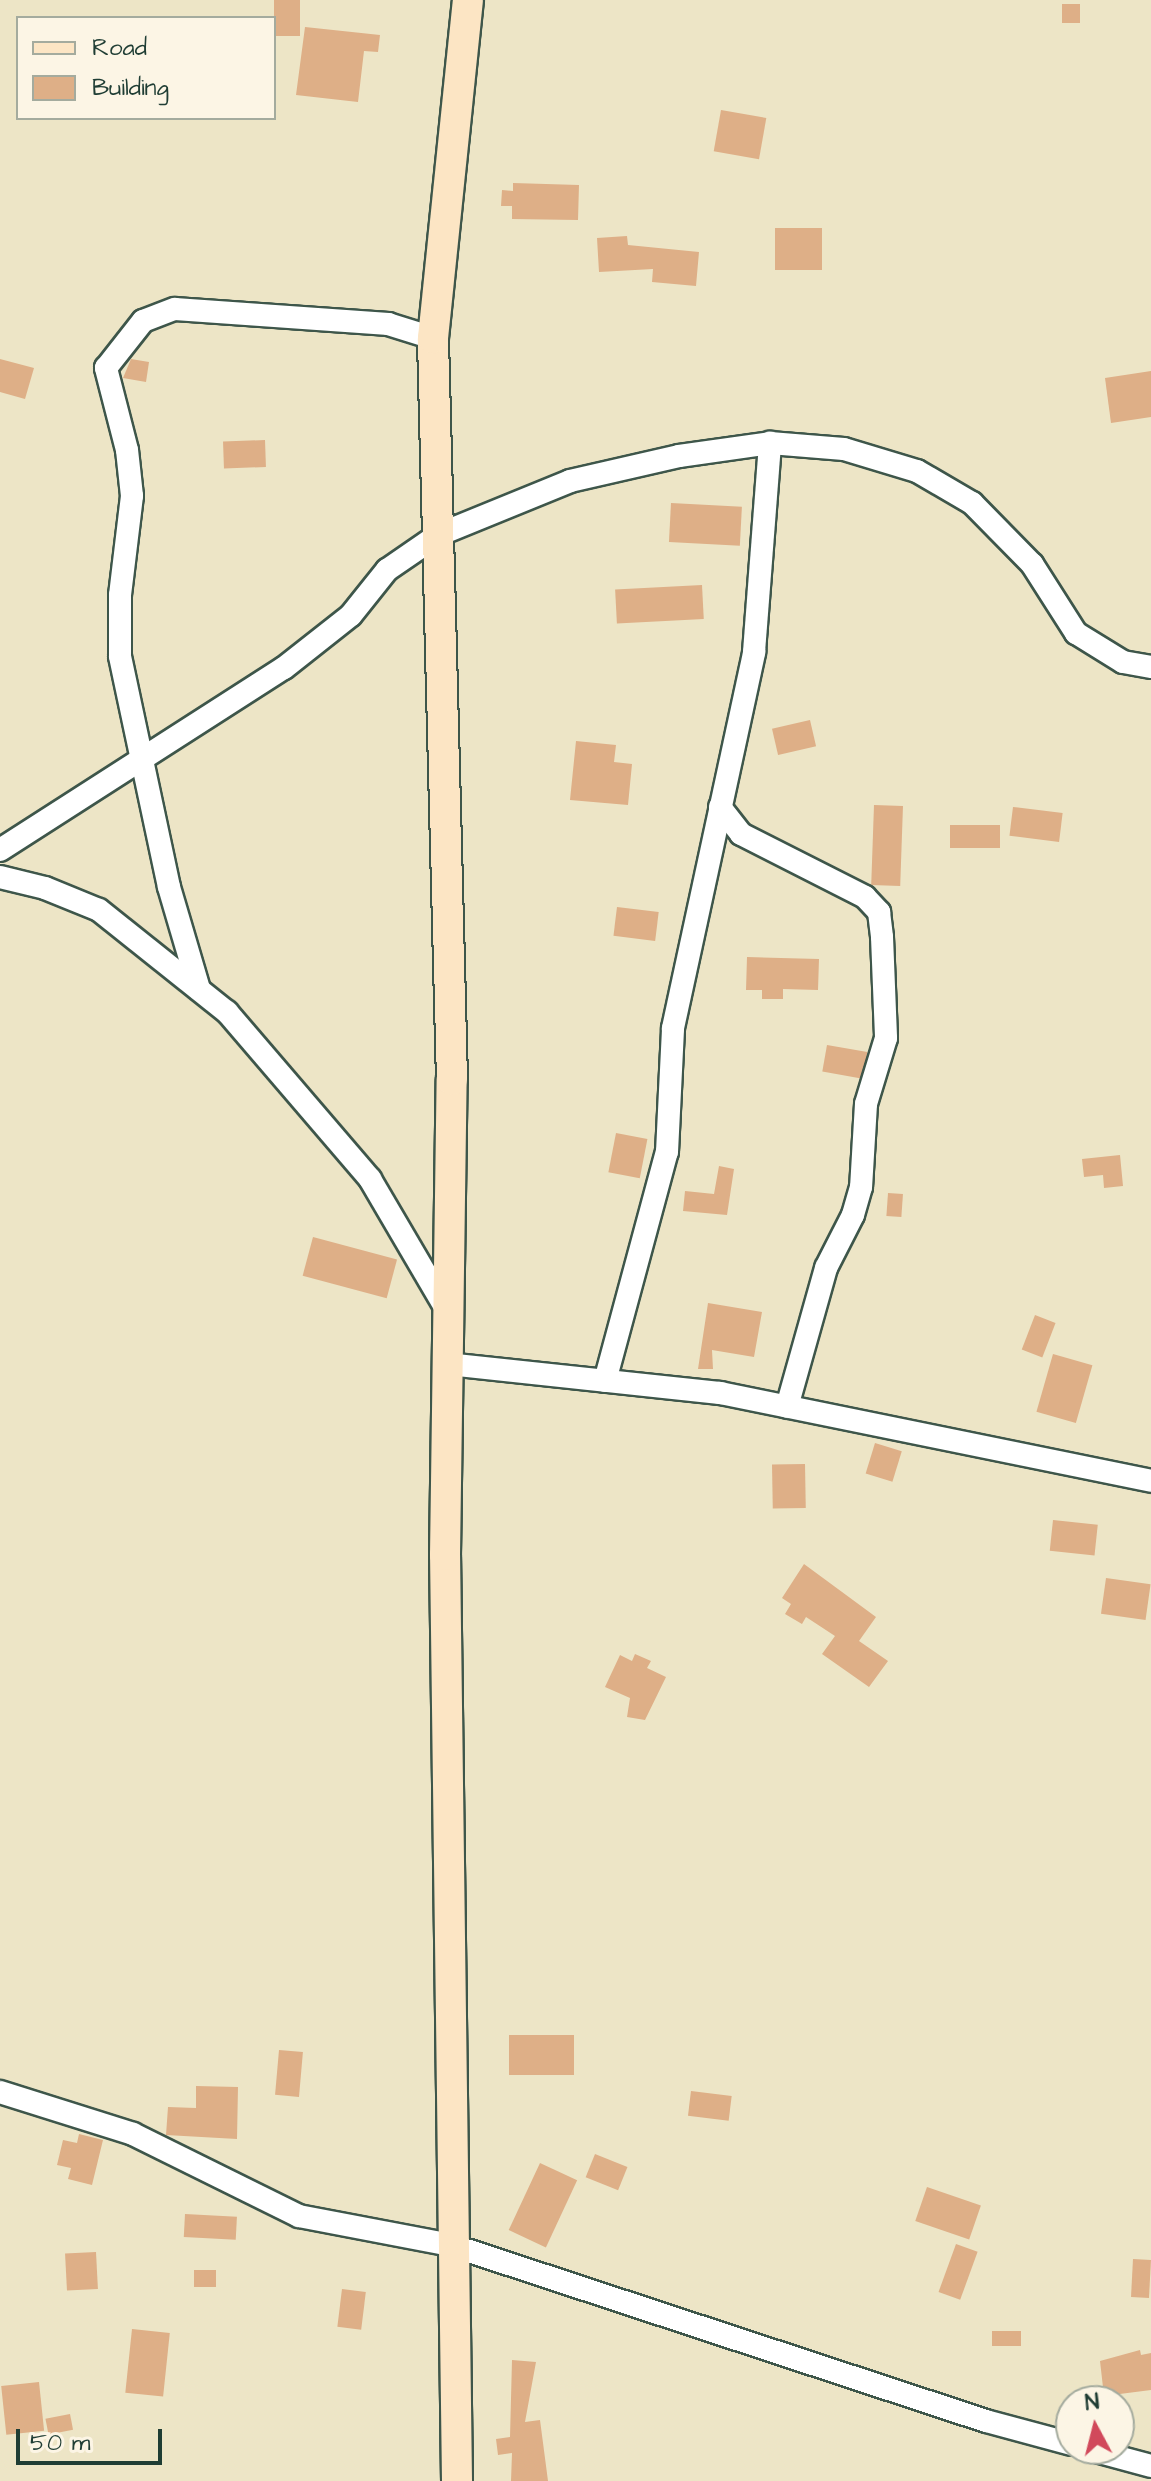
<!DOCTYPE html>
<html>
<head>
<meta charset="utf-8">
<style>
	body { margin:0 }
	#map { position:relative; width:1151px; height:2481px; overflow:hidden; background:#ede5c6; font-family:"Architects Daughter",sans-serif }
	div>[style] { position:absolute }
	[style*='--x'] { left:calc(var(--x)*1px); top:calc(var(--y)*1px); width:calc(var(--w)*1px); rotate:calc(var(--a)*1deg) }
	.building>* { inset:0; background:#deaf87; transform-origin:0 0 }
	.roads { filter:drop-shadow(2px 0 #3e564a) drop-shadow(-2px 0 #3e564a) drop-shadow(0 2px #3e564a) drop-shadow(0 -2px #3e564a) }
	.minor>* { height:22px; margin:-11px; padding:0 11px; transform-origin:11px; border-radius:11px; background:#fff }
	.secondary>* { height:30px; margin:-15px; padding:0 15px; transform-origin:15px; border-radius:15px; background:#fce5c4 }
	span { translate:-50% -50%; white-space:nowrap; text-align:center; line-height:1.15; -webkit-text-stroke:7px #fcf5e5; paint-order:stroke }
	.legend { position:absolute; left:16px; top:16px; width:260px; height:104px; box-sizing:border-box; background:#fcf5e5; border:2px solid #a4ab9e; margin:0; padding:10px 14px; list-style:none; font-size:24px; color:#1f3d34 }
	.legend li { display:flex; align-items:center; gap:16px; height:40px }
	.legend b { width:40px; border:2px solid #a4ab9e }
	.north { position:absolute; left:1055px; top:2385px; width:80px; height:80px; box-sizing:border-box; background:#fcf5e5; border:2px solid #a4ab9e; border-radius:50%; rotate:353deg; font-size:22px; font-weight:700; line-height:32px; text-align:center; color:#1f3d34 }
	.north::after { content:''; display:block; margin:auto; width:28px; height:36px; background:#d1495b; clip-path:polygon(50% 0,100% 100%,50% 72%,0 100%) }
	.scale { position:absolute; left:16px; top:2429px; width:146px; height:36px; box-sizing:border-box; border:4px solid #1f3d34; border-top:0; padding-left:10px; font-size:24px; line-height:28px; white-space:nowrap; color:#1f3d34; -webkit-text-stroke:6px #fcf5e5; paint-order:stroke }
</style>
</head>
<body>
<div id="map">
	<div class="building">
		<i style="left:274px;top:0;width:26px;height:36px"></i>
		<i style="left:1080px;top:4px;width:19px;height:18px;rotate:90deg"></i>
		<i style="clip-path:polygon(305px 27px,380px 35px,378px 52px,364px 51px,358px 102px,296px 95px)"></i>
		<i style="left:721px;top:110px;width:46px;height:42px;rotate:10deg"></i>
		<i style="clip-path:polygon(513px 183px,579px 185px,578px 220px,512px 219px,512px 206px,501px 206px,502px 190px,513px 191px)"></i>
		<i style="left:775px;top:228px;width:47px;height:42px"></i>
		<i style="clip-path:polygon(627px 236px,628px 245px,699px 252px,696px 286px,652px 282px,653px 269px,599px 272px,597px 238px)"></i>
		<i style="clip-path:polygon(0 359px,34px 368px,25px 399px,0 392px)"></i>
		<i style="clip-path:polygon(131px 359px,149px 362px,146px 382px,123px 378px)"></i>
		<i style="clip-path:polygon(1151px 371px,1151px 417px,1111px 423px,1105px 378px)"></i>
		<i style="left:265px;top:440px;width:27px;height:42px;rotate:88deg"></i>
		<i style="left:671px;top:503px;width:71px;height:39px;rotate:3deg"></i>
		<i style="left:702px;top:585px;width:34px;height:87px;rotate:87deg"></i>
		<i style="left:810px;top:720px;width:27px;height:39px;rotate:77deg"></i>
		<i style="clip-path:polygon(576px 741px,616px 745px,614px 762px,632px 764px,628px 805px,570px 800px)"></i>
		<i style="left:874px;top:805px;width:29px;height:80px;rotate:2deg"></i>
		<i style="left:1013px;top:807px;width:50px;height:29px;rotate:7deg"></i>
		<i style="left:950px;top:825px;width:50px;height:23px"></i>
		<i style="left:617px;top:907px;width:42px;height:29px;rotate:7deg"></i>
		<i style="clip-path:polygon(747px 957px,819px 959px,818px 990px,783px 989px,783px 999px,762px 999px,762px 990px,746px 990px)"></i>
		<i style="left:827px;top:1045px;width:41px;height:27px;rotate:10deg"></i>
		<i style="left:616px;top:1133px;width:32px;height:40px;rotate:11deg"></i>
		<i style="clip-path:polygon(1120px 1155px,1123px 1186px,1104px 1188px,1103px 1175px,1084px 1177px,1082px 1159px)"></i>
		<i style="clip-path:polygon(719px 1166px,734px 1169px,727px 1215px,683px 1211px,685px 1191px,714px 1194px)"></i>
		<i style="left:888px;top:1193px;width:15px;height:23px;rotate:4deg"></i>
		<i style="left:313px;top:1237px;width:87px;height:40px;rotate:15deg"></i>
		<i style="clip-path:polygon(708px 1303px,762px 1312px,754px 1357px,712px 1350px,713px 1369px,698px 1369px)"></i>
		<i style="left:1035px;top:1315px;width:22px;height:37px;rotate:21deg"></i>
		<i style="left:1053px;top:1354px;width:41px;height:60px;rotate:16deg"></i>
		<i style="left:875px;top:1443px;width:28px;height:32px;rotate:17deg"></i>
		<i style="left:805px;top:1464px;width:44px;height:33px;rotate:89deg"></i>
		<i style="left:1053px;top:1520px;width:45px;height:31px;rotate:6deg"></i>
		<i style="clip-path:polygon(804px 1564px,876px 1617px,859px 1641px,888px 1661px,869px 1687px,822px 1654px,835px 1636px,806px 1617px,802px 1624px,785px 1614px,791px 1604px,782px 1598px)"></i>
		<i style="left:1106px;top:1578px;width:45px;height:36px;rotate:8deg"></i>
		<i style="clip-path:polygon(635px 1654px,651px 1661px,647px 1668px,666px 1677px,645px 1720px,627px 1717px,630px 1698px,605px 1687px,620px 1655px,632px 1661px)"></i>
		<i style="left:574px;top:2035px;width:40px;height:65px;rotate:90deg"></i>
		<i style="left:279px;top:2050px;width:24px;height:45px;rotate:5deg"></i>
		<i style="clip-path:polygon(196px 2086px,238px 2087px,237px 2139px,166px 2135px,168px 2107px,196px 2108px)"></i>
		<i style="left:691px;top:2091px;width:41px;height:25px;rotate:7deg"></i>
		<i style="clip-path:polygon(79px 2134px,103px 2140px,92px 2185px,68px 2179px,71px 2168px,57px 2165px,63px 2140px,77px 2143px)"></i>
		<i style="left:595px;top:2154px;width:35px;height:25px;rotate:22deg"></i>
		<i style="left:540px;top:2163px;width:41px;height:74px;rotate:25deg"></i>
		<i style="left:927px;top:2187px;width:57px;height:36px;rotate:19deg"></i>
		<i style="left:185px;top:2214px;width:52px;height:23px;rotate:3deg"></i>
		<i style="left:956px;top:2244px;width:23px;height:51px;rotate:20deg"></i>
		<i style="left:96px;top:2252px;width:37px;height:31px;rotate:87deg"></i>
		<i style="left:1133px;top:2259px;width:18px;height:38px;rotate:3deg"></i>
		<i style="left:194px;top:2270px;width:22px;height:17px"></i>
		<i style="left:342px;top:2289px;width:24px;height:38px;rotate:7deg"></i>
		<i style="left:132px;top:2329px;width:38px;height:64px;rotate:6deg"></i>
		<i style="left:992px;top:2331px;width:29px;height:15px"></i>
		<i style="clip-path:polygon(1140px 2350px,1141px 2355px,1151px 2353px,1151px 2390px,1104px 2396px,1100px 2361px)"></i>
		<i style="clip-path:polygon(512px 2360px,536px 2362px,525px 2422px,540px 2420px,548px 2481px,511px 2481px,512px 2453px,498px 2455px,496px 2439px,510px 2437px)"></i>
		<i style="left:39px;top:2382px;width:49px;height:38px;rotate:84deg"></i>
		<i style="left:70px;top:2414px;width:16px;height:25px;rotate:79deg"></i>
	</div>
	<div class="roads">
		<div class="minor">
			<i style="--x:720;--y:807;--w:34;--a:52"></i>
			<i style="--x:741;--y:834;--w:139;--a:26.9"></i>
			<i style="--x:865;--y:897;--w:21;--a:47"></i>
			<i style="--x:879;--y:912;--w:25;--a:83"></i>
			<i style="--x:882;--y:937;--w:101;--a:87.7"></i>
			<i style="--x:886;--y:1038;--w:69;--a:106.9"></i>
			<i style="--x:866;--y:1104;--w:83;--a:93.4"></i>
			<i style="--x:861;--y:1187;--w:29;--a:106"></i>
			<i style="--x:853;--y:1215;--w:59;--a:117"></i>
			<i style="--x:826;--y:1268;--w:144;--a:105.7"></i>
			<i style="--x:0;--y:850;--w:337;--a:-32.7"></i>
			<i style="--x:284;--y:668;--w:85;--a:-38.3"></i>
			<i style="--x:351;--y:615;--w:58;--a:-51.3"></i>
			<i style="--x:387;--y:570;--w:62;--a:-34.5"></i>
			<i style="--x:438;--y:535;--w:143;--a:-22.2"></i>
			<i style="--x:570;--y:481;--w:112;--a:-12.9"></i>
			<i style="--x:679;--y:456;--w:92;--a:-8.1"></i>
			<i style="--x:770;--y:443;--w:74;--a:4.6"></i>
			<i style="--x:844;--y:449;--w:76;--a:16.8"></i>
			<i style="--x:917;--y:471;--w:64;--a:30.2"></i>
			<i style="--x:972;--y:503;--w:86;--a:45.5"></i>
			<i style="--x:1032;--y:564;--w:82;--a:57.5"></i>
			<i style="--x:1076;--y:633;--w:55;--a:31.7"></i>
			<i style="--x:1123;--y:662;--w:28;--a:10"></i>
			<i style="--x:0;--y:877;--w:46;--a:13.7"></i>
			<i style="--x:45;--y:888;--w:58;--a:22.2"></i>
			<i style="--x:99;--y:910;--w:164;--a:38.6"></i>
			<i style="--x:227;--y:1012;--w:220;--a:49.4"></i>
			<i style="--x:370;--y:1179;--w:154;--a:59.6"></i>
			<i style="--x:199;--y:989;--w:106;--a:-106.4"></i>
			<i style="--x:169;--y:887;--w:236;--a:-102"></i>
			<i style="--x:120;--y:656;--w:61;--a:-90"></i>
			<i style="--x:120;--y:595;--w:100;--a:-83.1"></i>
			<i style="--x:132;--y:496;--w:46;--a:-96.2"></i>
			<i style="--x:127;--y:450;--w:85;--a:-104.4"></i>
			<i style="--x:106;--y:368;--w:60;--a:-51.8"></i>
			<i style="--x:143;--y:321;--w:34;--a:-21"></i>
			<i style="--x:175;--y:309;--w:214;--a:4"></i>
			<i style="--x:388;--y:324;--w:47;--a:17.3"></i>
			<i style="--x:448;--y:1364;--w:274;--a:6.1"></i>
			<i style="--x:720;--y:1393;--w:440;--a:11.5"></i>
			<i style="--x:605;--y:1381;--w:237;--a:-74.9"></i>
			<i style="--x:667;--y:1152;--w:124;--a:-87.2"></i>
			<i style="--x:673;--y:1028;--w:385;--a:-77.8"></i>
			<i style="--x:754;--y:652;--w:210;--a:-85.6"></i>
			<i style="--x:0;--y:2092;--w:139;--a:17.5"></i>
			<i style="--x:133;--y:2134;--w:185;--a:26.3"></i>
			<i style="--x:299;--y:2216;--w:155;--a:10.8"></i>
			<i style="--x:451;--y:2245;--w:563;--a:18.21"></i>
			<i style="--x:986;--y:2421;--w:88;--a:15.1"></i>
			<i style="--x:1088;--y:2449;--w:65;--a:15.1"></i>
		</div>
		<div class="secondary">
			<i style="--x:457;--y:2481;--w:926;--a:-90.74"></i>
			<i style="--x:445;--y:1555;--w:475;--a:-89.2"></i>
			<i style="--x:452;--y:1080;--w:742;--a:-91.47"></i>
			<i style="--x:433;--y:338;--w:340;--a:-84.1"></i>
		</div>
	</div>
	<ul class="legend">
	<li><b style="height:10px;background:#fce5c4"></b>Road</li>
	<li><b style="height:22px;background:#deaf87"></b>Building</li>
	</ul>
	<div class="north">N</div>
	<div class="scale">50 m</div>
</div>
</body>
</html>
